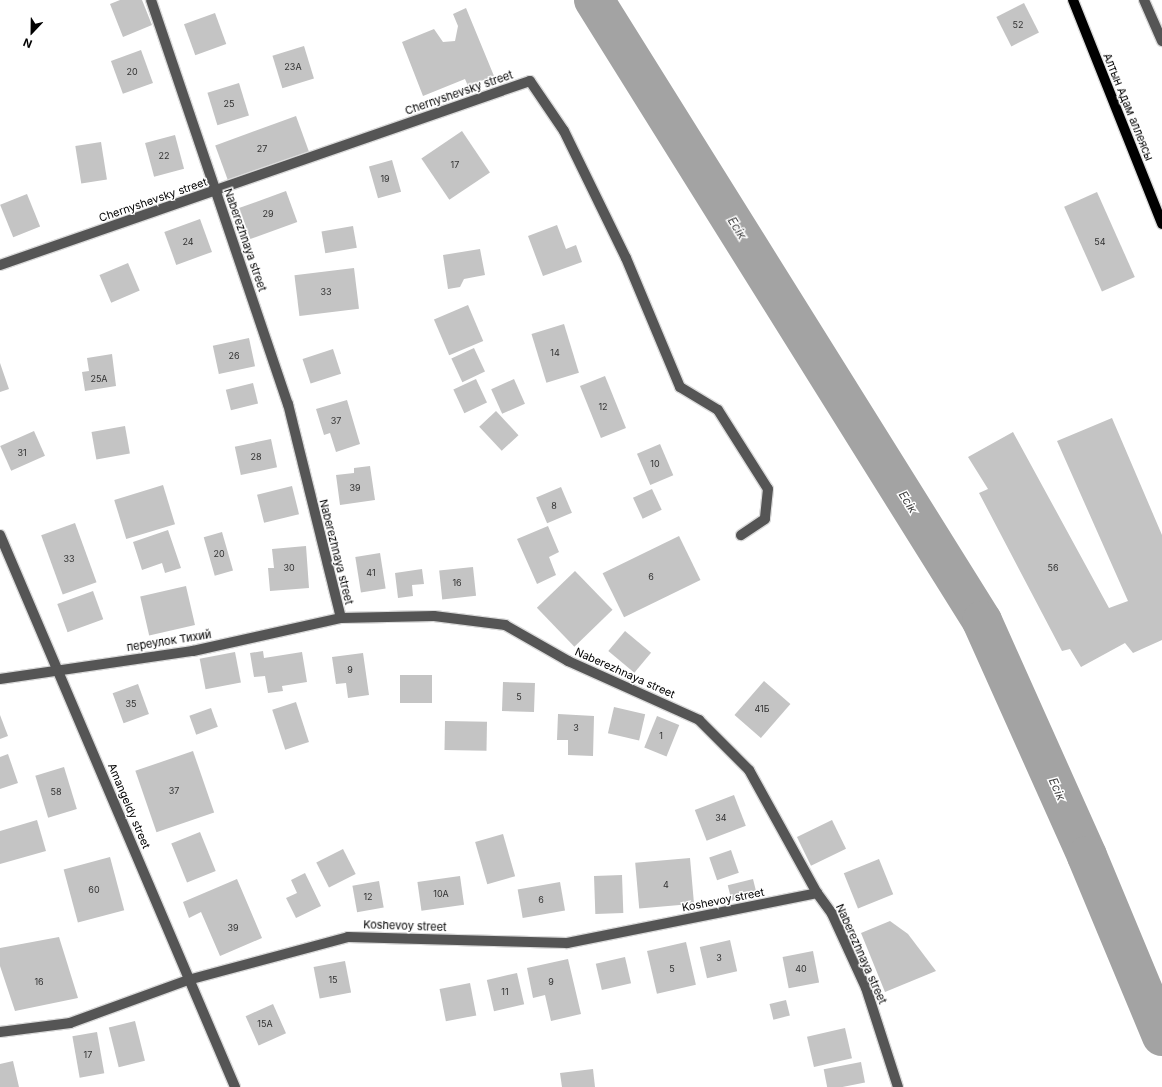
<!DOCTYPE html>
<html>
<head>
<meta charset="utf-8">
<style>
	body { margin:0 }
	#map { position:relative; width:1162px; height:1087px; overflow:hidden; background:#fff; font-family:Inter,sans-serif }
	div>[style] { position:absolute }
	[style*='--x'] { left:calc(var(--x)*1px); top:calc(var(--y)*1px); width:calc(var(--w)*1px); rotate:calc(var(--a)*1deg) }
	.river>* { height:40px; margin:-20px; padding:0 20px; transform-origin:20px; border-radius:20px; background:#a3a3a3 }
	.building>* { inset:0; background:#c4c4c4; transform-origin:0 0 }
	.roads { filter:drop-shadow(1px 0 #dbdbdb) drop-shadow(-1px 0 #dbdbdb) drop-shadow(0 1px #dbdbdb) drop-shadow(0 -1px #dbdbdb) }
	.minor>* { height:10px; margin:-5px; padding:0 5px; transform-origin:5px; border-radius:5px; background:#555 }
	.major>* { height:10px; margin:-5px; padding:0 5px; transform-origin:5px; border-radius:5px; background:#000 }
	span { translate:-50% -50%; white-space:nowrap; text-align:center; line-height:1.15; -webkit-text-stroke:3px #fff; paint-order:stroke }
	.number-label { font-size:9px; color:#313131 }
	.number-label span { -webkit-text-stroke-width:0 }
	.street-label { font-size:11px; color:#000 }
	.water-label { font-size:12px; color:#444; font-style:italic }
	.north { position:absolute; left:12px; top:12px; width:40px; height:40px; -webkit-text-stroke:3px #fff; paint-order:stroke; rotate:202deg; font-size:11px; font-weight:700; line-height:16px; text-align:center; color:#000 }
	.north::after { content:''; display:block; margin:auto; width:14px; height:18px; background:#000; clip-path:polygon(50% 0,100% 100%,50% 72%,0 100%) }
</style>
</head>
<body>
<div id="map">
	<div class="river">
		<i style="--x:594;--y:0;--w:732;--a:58"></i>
		<i style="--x:982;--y:621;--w:257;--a:65.9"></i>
		<i style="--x:1087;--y:856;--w:195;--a:67.4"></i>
	</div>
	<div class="building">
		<i style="clip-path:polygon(120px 0,142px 0,152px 25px,123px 37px,110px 4px)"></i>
		<i style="left:1024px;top:3px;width:33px;height:31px;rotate:63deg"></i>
		<i style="clip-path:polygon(466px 8px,494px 76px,468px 86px,465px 79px,423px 96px,402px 42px,434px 29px,443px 42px,455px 41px,458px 26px,453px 14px)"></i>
		<i style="left:215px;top:13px;width:33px;height:33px;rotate:70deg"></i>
		<i style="left:304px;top:46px;width:34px;height:33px;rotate:73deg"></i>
		<i style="left:141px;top:50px;width:35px;height:32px;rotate:70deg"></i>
		<i style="left:239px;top:83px;width:34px;height:33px;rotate:73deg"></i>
		<i style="left:296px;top:116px;width:38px;height:86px;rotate:70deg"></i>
		<i style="left:462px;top:131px;width:50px;height:49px;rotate:56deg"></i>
		<i style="left:175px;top:135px;width:35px;height:31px;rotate:75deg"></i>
		<i style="left:101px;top:142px;width:38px;height:26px;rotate:81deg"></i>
		<i style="left:392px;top:160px;width:33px;height:24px;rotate:74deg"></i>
		<i style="left:286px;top:191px;width:33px;height:50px;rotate:70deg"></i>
		<i style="left:1097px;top:192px;width:93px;height:36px;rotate:66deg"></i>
		<i style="left:27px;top:194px;width:35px;height:29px;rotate:68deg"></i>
		<i style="left:200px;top:219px;width:35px;height:38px;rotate:70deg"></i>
		<i style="clip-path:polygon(557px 225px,566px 249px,576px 245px,582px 262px,543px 276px,528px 236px)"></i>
		<i style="left:353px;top:226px;width:22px;height:32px;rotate:80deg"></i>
		<i style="clip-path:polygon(480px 249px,485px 275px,464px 279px,460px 287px,448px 289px,443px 255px)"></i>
		<i style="left:128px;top:263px;width:30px;height:31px;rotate:67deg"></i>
		<i style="left:354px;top:268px;width:41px;height:60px;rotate:83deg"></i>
		<i style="left:468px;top:305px;width:39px;height:37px;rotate:67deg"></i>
		<i style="left:564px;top:324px;width:51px;height:34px;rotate:73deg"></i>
		<i style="left:249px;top:338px;width:29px;height:37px;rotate:78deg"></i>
		<i style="left:474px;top:348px;width:26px;height:25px;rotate:65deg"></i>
		<i style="left:333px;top:349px;width:26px;height:32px;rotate:72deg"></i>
		<i style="clip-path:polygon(112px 354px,116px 386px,85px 391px,82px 372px,89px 371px,87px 358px)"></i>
		<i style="clip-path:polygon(0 363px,9px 389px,0 392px)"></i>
		<i style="left:605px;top:376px;width:56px;height:27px;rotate:68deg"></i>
		<i style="left:476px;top:379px;width:26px;height:25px;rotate:65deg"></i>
		<i style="left:514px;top:379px;width:27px;height:25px;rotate:66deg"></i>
		<i style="left:253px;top:383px;width:21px;height:28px;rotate:76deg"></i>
		<i style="clip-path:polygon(347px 400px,360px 444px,336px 452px,330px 433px,324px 435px,316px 409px)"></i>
		<i style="left:496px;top:411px;width:33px;height:23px;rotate:47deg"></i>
		<i style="clip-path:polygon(1112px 418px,1162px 535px,1162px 640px,1133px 653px,1125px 643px,1081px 667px,1070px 649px,1062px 651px,979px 493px,988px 489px,968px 457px,1013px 432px,1109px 608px,1128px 601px,1057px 441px)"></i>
		<i style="left:125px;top:426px;width:28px;height:34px;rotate:80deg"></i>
		<i style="left:34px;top:431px;width:27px;height:37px;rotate:66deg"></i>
		<i style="left:271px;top:439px;width:29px;height:37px;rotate:78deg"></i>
		<i style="left:660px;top:444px;width:34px;height:25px;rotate:67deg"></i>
		<i style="clip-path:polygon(370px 466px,375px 500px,340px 505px,336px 475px,354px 473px,354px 468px)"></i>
		<i style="left:163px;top:485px;width:41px;height:51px;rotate:73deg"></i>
		<i style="left:292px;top:486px;width:29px;height:36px;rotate:76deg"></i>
		<i style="left:561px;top:487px;width:28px;height:27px;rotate:67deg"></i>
		<i style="left:652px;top:489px;width:23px;height:21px;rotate:65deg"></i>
		<i style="left:75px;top:523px;width:63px;height:36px;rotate:70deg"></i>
		<i style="clip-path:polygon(548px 526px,559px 552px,549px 557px,556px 575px,537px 584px,517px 539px)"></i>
		<i style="clip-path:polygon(168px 530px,181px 568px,165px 573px,162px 563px,142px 570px,133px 542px)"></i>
		<i style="left:222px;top:532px;width:40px;height:19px;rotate:74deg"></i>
		<i style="left:679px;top:536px;width:49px;height:85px;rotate:64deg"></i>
		<i style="clip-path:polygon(306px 546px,309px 588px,270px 591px,268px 568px,274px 568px,272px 549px)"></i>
		<i style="left:380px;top:553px;width:36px;height:25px;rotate:81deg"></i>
		<i style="left:473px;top:567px;width:29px;height:34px;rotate:84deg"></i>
		<i style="clip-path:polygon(422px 569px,424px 584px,412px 585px,413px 596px,398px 598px,395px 573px)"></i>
		<i style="left:575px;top:571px;width:54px;height:53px;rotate:46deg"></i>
		<i style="left:186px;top:586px;width:40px;height:47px;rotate:77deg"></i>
		<i style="left:93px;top:591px;width:30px;height:38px;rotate:70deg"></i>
		<i style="left:625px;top:631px;width:34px;height:26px;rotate:40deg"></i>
		<i style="clip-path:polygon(263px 651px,264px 658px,302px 652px,307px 682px,282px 686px,283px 691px,268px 693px,265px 676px,254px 677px,250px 653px)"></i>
		<i style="left:235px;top:652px;width:31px;height:36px;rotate:79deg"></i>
		<i style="clip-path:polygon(363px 653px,369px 695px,348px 698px,346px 683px,336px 684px,332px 657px)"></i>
		<i style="left:400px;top:675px;width:32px;height:28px"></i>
		<i style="left:764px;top:681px;width:35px;height:45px;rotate:41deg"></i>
		<i style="left:503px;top:682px;width:32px;height:29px;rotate:2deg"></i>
		<i style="left:138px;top:684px;width:32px;height:27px;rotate:70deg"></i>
		<i style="left:296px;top:702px;width:42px;height:25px;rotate:72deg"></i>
		<i style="left:614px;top:707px;width:32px;height:27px;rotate:13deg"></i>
		<i style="left:211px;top:708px;width:20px;height:23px;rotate:70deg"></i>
		<i style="clip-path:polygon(558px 714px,594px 716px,593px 756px,568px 755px,568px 740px,557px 740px)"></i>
		<i style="clip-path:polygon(0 715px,8px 736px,0 739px)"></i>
		<i style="left:657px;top:716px;width:24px;height:34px;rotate:22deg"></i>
		<i style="left:445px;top:721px;width:42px;height:29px;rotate:1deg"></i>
		<i style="left:193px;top:751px;width:65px;height:61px;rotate:71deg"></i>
		<i style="clip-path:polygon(8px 754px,18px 783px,0 789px,0 757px)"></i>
		<i style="left:64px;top:767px;width:44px;height:30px;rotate:73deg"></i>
		<i style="left:734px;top:795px;width:33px;height:42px;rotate:69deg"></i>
		<i style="clip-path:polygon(37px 820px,46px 851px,0 864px,0 831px)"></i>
		<i style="left:832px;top:820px;width:32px;height:39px;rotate:64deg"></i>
		<i style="left:200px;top:832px;width:42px;height:31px;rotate:68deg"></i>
		<i style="left:503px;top:834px;width:44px;height:29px;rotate:74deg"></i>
		<i style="left:343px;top:849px;width:28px;height:30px;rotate:63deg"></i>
		<i style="left:731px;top:850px;width:24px;height:23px;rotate:71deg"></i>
		<i style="left:110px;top:857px;width:55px;height:48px;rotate:75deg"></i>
		<i style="left:690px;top:858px;width:46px;height:55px;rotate:85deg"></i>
		<i style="left:879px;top:859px;width:38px;height:38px;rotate:68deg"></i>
		<i style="clip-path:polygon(305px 873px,321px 906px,296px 918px,286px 898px,297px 893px,291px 880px)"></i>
		<i style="left:622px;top:875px;width:38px;height:28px;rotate:88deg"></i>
		<i style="left:460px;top:876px;width:29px;height:43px;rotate:82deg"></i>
		<i style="clip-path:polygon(237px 879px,262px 938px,220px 956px,201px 912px,189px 918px,183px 902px)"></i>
		<i style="left:753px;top:879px;width:16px;height:26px;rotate:76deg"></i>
		<i style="left:379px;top:881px;width:27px;height:27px;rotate:80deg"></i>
		<i style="left:560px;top:882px;width:29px;height:43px;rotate:80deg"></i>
		<i style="clip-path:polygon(890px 921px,908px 934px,936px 971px,885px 992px,861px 933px)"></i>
		<i style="clip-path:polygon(59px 937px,78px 998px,15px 1011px,0 966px,0 948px)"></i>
		<i style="left:730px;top:940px;width:32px;height:31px;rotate:77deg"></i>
		<i style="left:686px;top:942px;width:44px;height:40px;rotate:77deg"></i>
		<i style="left:813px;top:951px;width:32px;height:31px;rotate:79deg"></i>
		<i style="left:625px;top:957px;width:27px;height:30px;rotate:77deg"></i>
		<i style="clip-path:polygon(568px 959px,581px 1014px,551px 1021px,545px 995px,533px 998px,527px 968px)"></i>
		<i style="left:345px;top:961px;width:32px;height:32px;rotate:79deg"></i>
		<i style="left:517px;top:973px;width:32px;height:31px;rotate:77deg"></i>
		<i style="left:470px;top:983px;width:33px;height:31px;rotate:79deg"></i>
		<i style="left:786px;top:1000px;width:16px;height:17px;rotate:76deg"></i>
		<i style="left:273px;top:1004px;width:32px;height:30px;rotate:66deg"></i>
		<i style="left:135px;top:1021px;width:41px;height:27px;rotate:76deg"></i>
		<i style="left:845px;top:1028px;width:31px;height:39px;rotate:77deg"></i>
		<i style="left:97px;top:1032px;width:42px;height:25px;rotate:80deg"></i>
		<i style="clip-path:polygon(13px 1061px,19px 1087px,0 1087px,0 1064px)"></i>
		<i style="left:861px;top:1062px;width:21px;height:38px;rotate:79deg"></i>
		<i style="clip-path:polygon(593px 1069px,595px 1087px,562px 1087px,560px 1073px)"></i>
	</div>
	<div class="roads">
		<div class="minor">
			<i style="--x:151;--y:0;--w:427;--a:71.3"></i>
			<i style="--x:288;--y:404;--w:220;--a:76.1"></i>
			<i style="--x:1144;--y:0;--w:45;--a:66.3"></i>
			<i style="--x:0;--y:265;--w:561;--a:-19.15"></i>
			<i style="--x:530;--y:81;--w:60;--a:55.8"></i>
			<i style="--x:564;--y:131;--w:141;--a:64"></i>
			<i style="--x:626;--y:258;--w:140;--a:67.3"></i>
			<i style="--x:680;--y:387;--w:44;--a:31.2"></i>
			<i style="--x:718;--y:410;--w:93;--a:57.7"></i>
			<i style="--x:768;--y:489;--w:30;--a:96"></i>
			<i style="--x:765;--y:519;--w:29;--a:146"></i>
			<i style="--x:0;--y:535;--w:600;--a:66.94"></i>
			<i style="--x:0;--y:679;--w:195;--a:-8.3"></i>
			<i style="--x:193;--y:651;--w:152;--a:-12.6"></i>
			<i style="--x:341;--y:618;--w:93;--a:-1.2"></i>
			<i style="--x:434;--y:616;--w:72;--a:7.2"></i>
			<i style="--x:505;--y:625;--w:73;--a:29.7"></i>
			<i style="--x:568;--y:661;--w:144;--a:24.2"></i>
			<i style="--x:699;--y:720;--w:71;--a:45"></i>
			<i style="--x:749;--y:770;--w:141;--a:61.1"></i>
			<i style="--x:817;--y:893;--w:26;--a:54"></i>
			<i style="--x:832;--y:914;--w:81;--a:65.3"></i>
			<i style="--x:866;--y:988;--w:104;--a:72.1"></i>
			<i style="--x:0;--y:1032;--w:71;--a:-7.3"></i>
			<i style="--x:70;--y:1023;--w:126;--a:-20"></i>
			<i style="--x:188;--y:980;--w:166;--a:-15"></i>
			<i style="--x:348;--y:937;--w:219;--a:1.6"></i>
			<i style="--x:567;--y:943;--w:255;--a:-11.3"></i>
		</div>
		<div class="major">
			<i style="--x:1073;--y:0;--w:241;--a:68.3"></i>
		</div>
	</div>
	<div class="number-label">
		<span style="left:1018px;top:25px">52</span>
		<span style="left:293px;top:67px">23А</span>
		<span style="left:132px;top:72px">20</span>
		<span style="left:229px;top:104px">25</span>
		<span style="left:262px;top:149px">27</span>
		<span style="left:164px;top:156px">22</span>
		<span style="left:455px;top:165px">17</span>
		<span style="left:385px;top:179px">19</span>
		<span style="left:268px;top:214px">29</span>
		<span style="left:188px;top:242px">24</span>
		<span style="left:1100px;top:242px">54</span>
		<span style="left:326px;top:292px">33</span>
		<span style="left:555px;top:353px">14</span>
		<span style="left:234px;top:356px">26</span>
		<span style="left:99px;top:379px">25А</span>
		<span style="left:603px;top:407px">12</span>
		<span style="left:336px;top:421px">37</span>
		<span style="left:22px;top:453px">31</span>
		<span style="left:256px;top:457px">28</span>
		<span style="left:655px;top:464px">10</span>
		<span style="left:355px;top:488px">39</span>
		<span style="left:554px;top:506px">8</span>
		<span style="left:219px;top:554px">20</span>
		<span style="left:69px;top:559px">33</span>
		<span style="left:289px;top:568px">30</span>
		<span style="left:1053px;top:568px">56</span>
		<span style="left:371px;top:573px">41</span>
		<span style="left:651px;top:577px">6</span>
		<span style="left:457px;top:583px">16</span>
		<span style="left:350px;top:670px">9</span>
		<span style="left:519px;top:697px">5</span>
		<span style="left:131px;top:704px">35</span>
		<span style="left:762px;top:709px">41Б</span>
		<span style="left:576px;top:728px">3</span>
		<span style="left:661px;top:736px">1</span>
		<span style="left:174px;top:791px">37</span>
		<span style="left:56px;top:792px">58</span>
		<span style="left:721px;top:818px">34</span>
		<span style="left:666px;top:885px">4</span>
		<span style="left:94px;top:890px">60</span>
		<span style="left:441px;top:894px">10А</span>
		<span style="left:368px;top:897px">12</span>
		<span style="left:541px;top:900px">6</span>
		<span style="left:233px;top:928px">39</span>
		<span style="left:719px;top:958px">3</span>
		<span style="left:672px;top:969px">5</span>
		<span style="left:801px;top:969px">40</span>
		<span style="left:333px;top:980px">15</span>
		<span style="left:39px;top:982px">16</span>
		<span style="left:551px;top:982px">9</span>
		<span style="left:505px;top:992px">11</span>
		<span style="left:265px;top:1024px">15А</span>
		<span style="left:88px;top:1055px">17</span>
	</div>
	<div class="street-label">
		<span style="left:459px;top:93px;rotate:-19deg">Chernyshevsky street</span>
		<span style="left:1128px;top:107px;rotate:68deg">Алтын Адам аллеясы</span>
		<span style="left:153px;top:200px;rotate:-19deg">Chernyshevsky street</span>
		<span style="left:245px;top:240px;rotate:71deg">Naberezhnaya street</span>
		<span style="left:336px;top:552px;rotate:76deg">Naberezhnaya street</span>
		<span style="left:169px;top:641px;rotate:-9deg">переулок Тихий</span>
		<span style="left:625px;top:673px;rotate:24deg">Naberezhnaya street</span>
		<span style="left:129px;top:806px;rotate:67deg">Amangeldy street</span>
		<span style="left:723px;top:900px;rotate:-11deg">Koshevoy street</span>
		<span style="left:405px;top:926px;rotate:2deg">Koshevoy street</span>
		<span style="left:861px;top:954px;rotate:66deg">Naberezhnaya street</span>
	</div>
	<div class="water-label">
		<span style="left:737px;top:228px;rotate:58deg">Есік</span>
		<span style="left:908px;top:502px;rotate:58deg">Есік</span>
		<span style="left:1057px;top:789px;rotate:66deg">Есік</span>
	</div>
	<div class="north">N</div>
</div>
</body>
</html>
